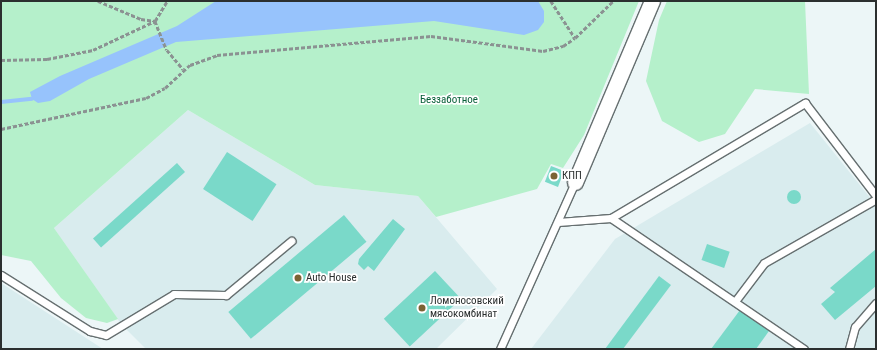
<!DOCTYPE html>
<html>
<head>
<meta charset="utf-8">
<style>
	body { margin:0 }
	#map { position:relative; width:877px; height:350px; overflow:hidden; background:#ecf6f7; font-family:"Roboto Condensed",sans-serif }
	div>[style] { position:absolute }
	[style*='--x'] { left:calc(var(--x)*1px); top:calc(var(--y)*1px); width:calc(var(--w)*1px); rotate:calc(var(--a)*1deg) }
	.built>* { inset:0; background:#d9ecee }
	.green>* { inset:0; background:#b5f0cb }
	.water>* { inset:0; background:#97c3fc }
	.stream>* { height:4px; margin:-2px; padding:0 2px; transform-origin:2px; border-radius:2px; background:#97c3fc }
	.building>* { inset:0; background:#7ad9c9; transform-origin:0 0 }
	.round { border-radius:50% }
	.path>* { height:2.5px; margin-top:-1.25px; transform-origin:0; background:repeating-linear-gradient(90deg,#8b9292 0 4px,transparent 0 6px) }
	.roads { filter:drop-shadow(1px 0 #666f70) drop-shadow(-1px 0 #666f70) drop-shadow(0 1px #666f70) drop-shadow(0 -1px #666f70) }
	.service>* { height:7px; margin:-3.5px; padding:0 3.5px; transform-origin:3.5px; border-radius:3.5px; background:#fff }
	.minor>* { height:15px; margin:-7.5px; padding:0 7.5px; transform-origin:7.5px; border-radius:7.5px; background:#fff }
	.dots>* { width:11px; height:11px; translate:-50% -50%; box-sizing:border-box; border:2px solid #fff; border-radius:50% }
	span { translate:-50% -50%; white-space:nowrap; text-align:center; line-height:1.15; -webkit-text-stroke:3.5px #fff; paint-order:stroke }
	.park-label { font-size:11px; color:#0a613a }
	.poi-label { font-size:11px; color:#2b2f2f }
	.left { translate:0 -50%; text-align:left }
	.frame { position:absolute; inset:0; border:2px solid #2b2f2f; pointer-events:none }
</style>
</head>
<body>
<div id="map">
	<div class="built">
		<i style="clip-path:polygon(188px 110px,315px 185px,418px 196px,497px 289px,436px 349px,146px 349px,121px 324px,54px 228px)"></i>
		<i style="clip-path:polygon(810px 123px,876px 205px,876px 349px,531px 349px,615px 239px)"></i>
		<i style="clip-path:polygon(1px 283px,103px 349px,1px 349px)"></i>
	</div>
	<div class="green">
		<i style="clip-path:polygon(1px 1px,639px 1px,584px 135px,563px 168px,551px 164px,537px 189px,436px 217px,418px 196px,315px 185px,188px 110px,54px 228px,118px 319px,107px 323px,86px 318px,61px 298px,31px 261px,1px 255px)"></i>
		<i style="clip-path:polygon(667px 1px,805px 1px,809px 94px,755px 89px,725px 134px,699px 142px,662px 121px,646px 81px,659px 20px)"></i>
	</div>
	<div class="water">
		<i style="clip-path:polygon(216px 1px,538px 1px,544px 11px,544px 22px,538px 30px,524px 35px,434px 21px,176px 42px,89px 79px,50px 101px,38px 103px,32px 99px,30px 92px,60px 76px,177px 26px)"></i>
	</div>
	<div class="stream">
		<i style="--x:1;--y:102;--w:31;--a:-6"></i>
	</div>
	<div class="building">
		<i style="left:227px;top:152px;width:59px;height:44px;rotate:33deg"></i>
		<i style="left:177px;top:163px;width:12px;height:113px;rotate:48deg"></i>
		<i style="left:551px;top:166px;width:14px;height:17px;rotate:21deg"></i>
		<i class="round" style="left:787px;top:190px;width:14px;height:14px"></i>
		<i style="left:344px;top:215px;width:35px;height:151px;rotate:50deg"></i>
		<i style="clip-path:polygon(393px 219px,405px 229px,374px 271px,368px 266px,364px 270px,358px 264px,359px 259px)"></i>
		<i style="left:707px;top:244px;width:24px;height:17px;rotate:19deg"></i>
		<i style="clip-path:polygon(876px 249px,876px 286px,835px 320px,821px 304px,835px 292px,830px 288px)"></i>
		<i style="left:435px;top:271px;width:38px;height:70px;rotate:47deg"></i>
		<i style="clip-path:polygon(659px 276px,671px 285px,623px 349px,605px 349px)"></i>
		<i style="clip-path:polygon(740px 310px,769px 331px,756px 349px,711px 349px)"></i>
	</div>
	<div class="path">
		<i style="--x:98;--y:1;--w:47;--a:22.7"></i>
		<i style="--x:141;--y:19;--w:14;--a:8"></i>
		<i style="--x:155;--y:21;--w:31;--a:68"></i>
		<i style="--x:167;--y:50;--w:25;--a:50"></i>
		<i style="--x:551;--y:1;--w:44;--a:57"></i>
		<i style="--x:1;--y:60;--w:46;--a:-1.2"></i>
		<i style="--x:47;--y:59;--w:47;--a:-11.1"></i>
		<i style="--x:93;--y:50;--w:68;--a:-25.1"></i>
		<i style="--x:155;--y:21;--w:23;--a:-59"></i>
		<i style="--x:1;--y:129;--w:148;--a:-12.1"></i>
		<i style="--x:146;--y:98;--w:21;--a:-28"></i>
		<i style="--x:165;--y:88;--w:34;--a:-43"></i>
		<i style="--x:190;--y:65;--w:29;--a:-20"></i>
		<i style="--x:217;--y:55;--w:215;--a:-5.1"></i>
		<i style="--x:431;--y:36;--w:113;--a:7.6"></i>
		<i style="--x:543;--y:51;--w:21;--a:-14"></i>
		<i style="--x:563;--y:46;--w:14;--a:-34"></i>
		<i style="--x:575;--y:38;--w:53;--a:-44.2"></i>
	</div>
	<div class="roads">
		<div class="service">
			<i style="--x:611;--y:218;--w:233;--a:34.2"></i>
			<i style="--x:558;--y:222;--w:53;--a:-4.3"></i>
			<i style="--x:611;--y:218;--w:226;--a:-30.7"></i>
			<i style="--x:805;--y:103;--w:117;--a:52.6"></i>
			<i style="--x:1;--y:275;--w:105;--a:32.2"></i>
			<i style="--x:90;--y:331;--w:16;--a:14"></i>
			<i style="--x:106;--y:335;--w:79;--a:-31.1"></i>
			<i style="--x:174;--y:294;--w:52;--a:1.1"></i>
			<i style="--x:226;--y:295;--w:85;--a:-39.7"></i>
			<i style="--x:736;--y:300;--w:46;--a:-52.9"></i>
			<i style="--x:764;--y:263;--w:129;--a:-29.7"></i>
			<i style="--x:500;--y:349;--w:183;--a:-65.8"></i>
			<i style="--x:849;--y:349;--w:23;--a:-75"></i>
			<i style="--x:855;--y:327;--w:32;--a:-49"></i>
		</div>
		<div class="minor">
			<i style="--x:575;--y:182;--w:197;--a:-67"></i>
		</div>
	</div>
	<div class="dots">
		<i style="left:554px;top:176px;background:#7b6334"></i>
		<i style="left:298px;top:278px;background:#7b6334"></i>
		<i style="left:422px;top:308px;background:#7b6334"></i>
	</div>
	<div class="park-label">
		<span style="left:449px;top:100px">Беззаботное</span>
	</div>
	<div class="poi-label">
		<span class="left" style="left:562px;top:176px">КПП</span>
		<span class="left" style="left:306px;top:278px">Auto House</span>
		<span class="left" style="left:430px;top:308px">Ломоносовский<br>мясокомбинат</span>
	</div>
	<div class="frame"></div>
</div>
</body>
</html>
